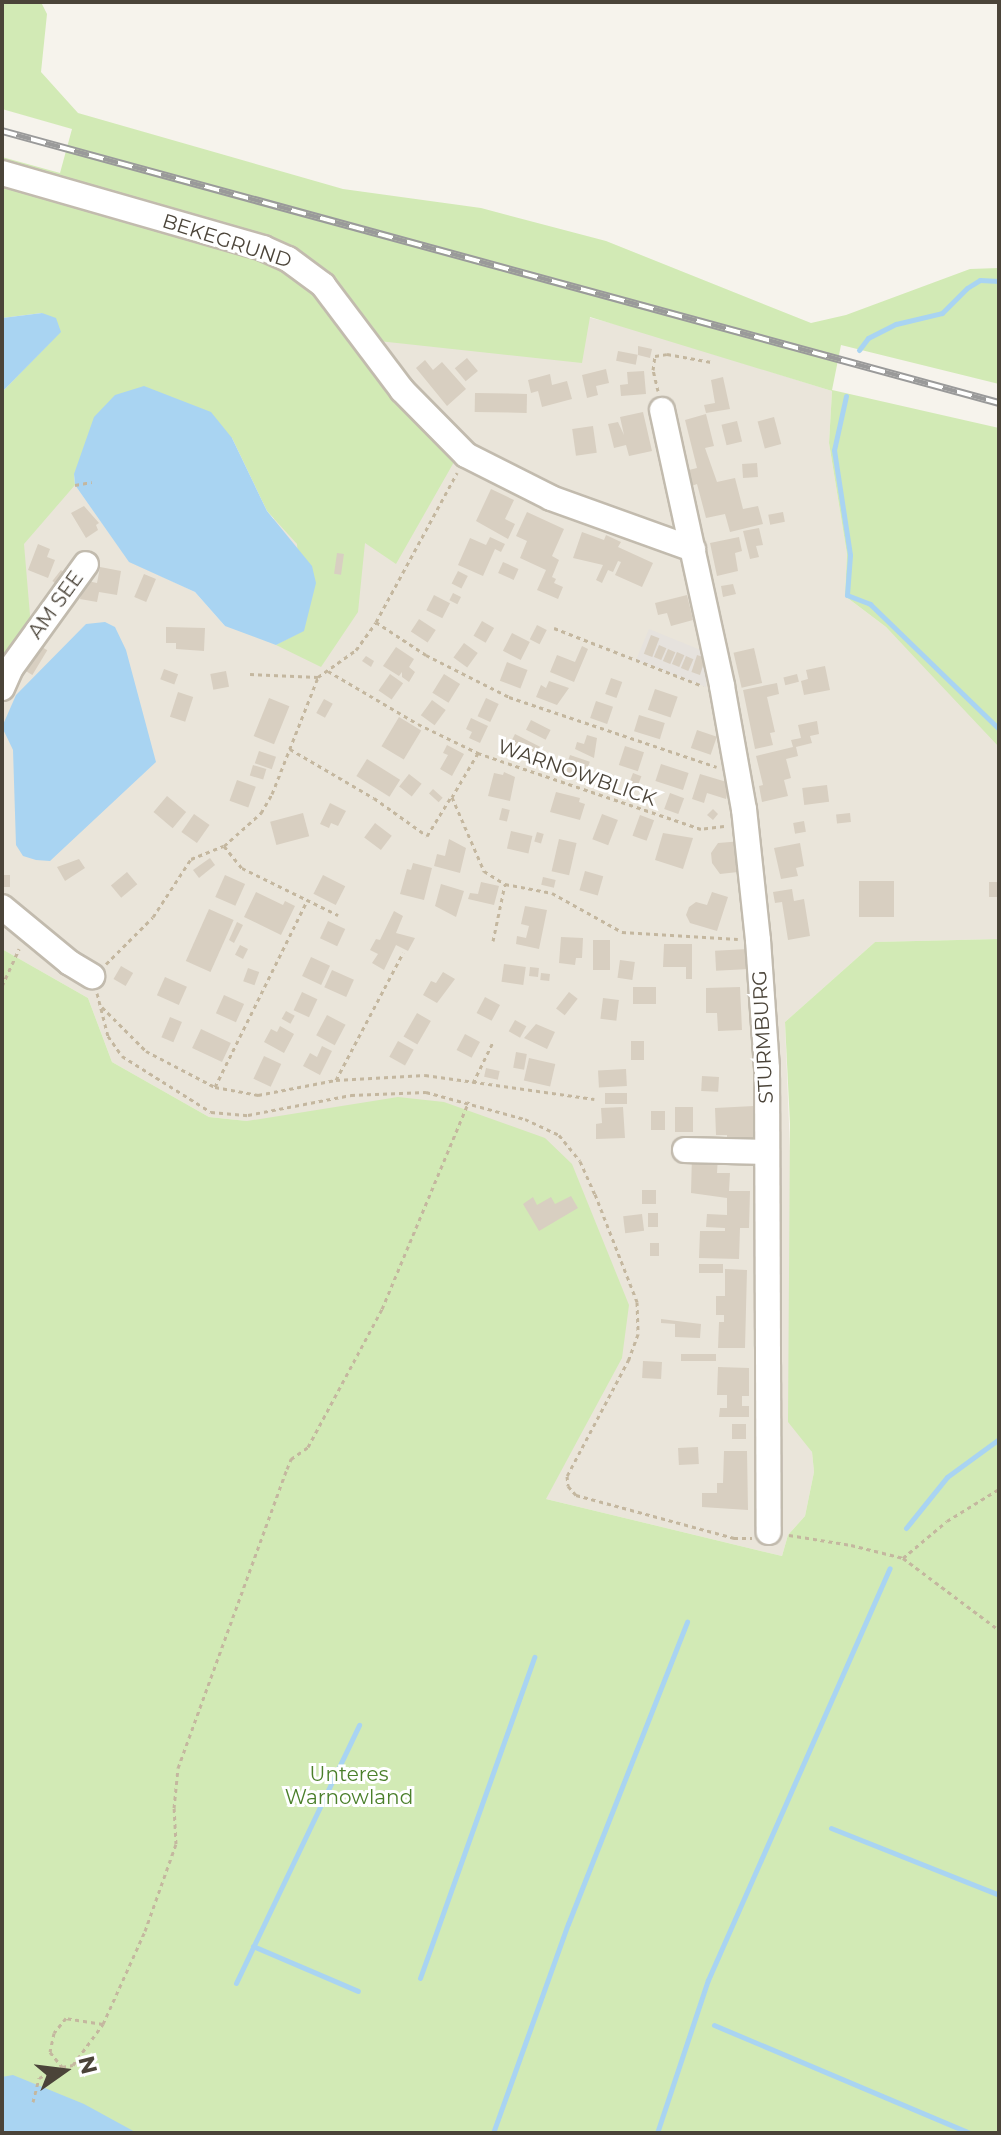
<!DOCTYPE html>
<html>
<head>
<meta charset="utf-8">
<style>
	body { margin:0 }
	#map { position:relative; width:1001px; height:2135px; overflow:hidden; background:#f6f3ec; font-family:Montserrat,sans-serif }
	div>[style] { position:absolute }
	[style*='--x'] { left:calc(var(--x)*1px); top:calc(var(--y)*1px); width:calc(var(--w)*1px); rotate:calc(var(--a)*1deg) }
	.residential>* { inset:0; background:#eae5da }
	.industrial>* { inset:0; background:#e6e2dd }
	.green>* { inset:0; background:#d2eab5 }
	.water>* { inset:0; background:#a9d4f2 }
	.stream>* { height:5px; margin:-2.5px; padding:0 2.5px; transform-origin:2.5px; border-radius:2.5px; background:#a9d4f2 }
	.building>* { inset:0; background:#d8cfc1; transform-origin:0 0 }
	.path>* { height:3px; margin-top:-1.5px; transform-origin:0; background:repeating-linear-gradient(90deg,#c4b79f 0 4px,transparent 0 8px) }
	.roads { filter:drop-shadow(2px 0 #c2bbae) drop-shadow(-2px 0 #c2bbae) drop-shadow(0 2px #c2bbae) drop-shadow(0 -2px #c2bbae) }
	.minor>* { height:24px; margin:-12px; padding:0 12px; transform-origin:12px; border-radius:12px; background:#fff }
	.rail>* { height:8px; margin-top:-4px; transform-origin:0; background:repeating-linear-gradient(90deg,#fff 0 15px,#9a9a9a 0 30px); box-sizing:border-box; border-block:2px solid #9a9a9a }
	span { translate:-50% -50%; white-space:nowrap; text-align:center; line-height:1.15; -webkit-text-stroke:6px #fff; paint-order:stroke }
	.street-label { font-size:20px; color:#4b4439 }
	.park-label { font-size:20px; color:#4a7f2a }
	.frame { position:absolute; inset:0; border:4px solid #4b4439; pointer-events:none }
	.north { position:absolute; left:24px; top:2031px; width:80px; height:80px; -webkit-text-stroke:6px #fff; paint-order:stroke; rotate:76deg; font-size:22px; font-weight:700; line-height:32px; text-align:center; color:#4b4439 }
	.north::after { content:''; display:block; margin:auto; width:28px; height:36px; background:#4b4439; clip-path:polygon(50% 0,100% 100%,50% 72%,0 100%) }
</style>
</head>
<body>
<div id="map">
	<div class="residential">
		<i style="clip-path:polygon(363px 259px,634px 329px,832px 391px,829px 443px,847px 554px,845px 596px,886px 627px,998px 743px,999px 939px,875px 942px,785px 1022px,801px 1434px,812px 1452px,814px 1472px,805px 1516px,788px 1535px,782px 1556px,546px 1499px,247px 1121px,209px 1117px,112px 1062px,88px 998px,2px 949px,2px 495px,75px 485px,129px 561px,195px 592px,225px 626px,354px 342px)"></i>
	</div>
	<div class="industrial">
		<i style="clip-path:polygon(649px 629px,708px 653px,706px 687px,636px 660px)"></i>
	</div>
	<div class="green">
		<i style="clip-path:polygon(2px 2px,41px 2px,47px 14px,41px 72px,78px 113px,343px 189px,481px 208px,606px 241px,811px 323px,846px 315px,970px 269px,999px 268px,999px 384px,841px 345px,832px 390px,999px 428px,999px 747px,886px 627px,845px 596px,847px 554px,829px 443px,832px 391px,590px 317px,582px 363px,360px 339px,453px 451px,454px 462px,396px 564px,365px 543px,358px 612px,321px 667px,276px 645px,304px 630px,297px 544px,267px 511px,232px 438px,74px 474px,75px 485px,24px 544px,31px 627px,2px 657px,2px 392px,60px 332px,42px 313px,2px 318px,2px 157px,60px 173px,72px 129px,2px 109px)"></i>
		<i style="clip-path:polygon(999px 939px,999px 2133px,2px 2133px,2px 949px,88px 998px,112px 1062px,209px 1117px,247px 1121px,398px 1097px,444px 1102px,545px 1138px,572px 1164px,629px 1305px,622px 1358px,546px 1499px,782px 1556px,788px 1535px,805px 1516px,814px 1472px,812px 1452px,788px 1422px,790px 1124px,785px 1022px,875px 942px)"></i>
	</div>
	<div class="water">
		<i style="clip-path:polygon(42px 313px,56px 318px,61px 332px,2px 392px,2px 318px)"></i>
		<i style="clip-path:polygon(144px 386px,211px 412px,232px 438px,267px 511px,312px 566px,316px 583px,304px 631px,276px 645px,225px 626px,195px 592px,129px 562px,75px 485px,74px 474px,94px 417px,115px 395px)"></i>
		<i style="clip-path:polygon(105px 622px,115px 627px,126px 650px,156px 762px,50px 861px,36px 860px,23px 856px,16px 845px,13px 750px,2px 727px,16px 695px,86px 624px)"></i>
		<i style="clip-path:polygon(13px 2075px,84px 2104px,137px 2133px,2px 2133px,2px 2077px)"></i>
	</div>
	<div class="stream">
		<i style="--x:859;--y:350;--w:15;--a:-53"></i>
		<i style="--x:868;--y:338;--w:31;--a:-27"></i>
		<i style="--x:896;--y:324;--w:47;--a:-13.4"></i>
		<i style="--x:942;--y:313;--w:35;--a:-45"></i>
		<i style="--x:967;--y:288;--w:15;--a:-32"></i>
		<i style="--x:980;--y:280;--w:19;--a:3"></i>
		<i style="--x:846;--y:396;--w:55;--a:102.5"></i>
		<i style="--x:834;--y:450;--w:106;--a:81.3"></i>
		<i style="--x:850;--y:555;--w:40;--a:94.3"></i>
		<i style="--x:847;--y:595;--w:25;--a:21"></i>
		<i style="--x:870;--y:604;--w:180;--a:44.1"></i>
		<i style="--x:906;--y:1528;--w:65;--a:-51.2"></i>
		<i style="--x:947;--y:1477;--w:64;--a:-36.2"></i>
		<i style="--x:831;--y:1828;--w:181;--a:21.7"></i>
		<i style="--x:253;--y:1946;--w:114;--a:23.2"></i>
		<i style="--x:420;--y:1978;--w:341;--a:-70.4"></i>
		<i style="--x:236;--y:1983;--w:286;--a:-64.5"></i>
		<i style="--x:714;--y:2025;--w:278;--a:22.9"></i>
		<i style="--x:493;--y:2133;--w:222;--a:-70.3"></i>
		<i style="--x:568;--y:1924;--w:325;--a:-68.5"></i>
		<i style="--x:657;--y:2133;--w:161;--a:-71.6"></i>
		<i style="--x:708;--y:1980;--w:450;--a:-66.2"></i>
	</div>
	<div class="building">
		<i style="clip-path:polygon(638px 346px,652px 349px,650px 358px,638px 355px)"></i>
		<i style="left:618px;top:351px;width:20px;height:10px;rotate:11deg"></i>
		<i style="left:467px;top:358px;width:17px;height:16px;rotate:50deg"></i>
		<i style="clip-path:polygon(425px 360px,433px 370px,442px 362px,466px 389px,447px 406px,416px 368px)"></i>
		<i style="clip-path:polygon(606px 369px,609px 383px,596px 386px,598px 395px,587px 398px,582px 375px)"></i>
		<i style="clip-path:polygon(644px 371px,646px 394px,621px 396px,620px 385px,628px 384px,627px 372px)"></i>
		<i style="clip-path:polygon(550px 374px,552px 385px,567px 381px,572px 399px,542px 407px,538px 391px,531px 393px,528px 380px)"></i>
		<i style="clip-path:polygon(723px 377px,730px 409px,706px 413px,704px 405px,715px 403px,711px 380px)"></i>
		<i style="left:475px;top:393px;width:52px;height:19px;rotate:1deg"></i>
		<i style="clip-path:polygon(643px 412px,652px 451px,629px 456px,626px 445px,614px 448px,608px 424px,618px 422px,624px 435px,620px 417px)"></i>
		<i style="clip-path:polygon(706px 414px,714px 446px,705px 448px,717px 482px,735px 478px,743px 509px,758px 506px,763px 524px,730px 532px,725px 514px,706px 518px,697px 484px,689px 487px,685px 471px,697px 468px,685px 420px)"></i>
		<i style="left:774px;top:417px;width:28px;height:17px;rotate:75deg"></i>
		<i style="left:737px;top:421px;width:21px;height:16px;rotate:76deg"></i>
		<i style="left:593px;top:426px;width:27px;height:21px;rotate:82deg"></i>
		<i style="left:757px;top:463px;width:14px;height:15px;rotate:86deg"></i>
		<i style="clip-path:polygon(491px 489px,514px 500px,505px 519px,515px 524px,508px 539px,476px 521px)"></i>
		<i style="clip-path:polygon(84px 506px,99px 523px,96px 525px,98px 530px,86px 538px,71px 513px)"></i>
		<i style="clip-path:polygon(527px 512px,564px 529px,552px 556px,559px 560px,552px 577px,556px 579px,554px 583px,563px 587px,558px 599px,537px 590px,546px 570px,520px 558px,527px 541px,516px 536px)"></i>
		<i style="left:783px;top:512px;width:10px;height:15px;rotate:79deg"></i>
		<i style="clip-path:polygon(759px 528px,763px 545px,756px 546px,759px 557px,750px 559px,743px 531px)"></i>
		<i style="clip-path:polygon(582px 532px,604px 540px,606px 535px,621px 542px,618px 547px,653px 563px,642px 587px,615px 575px,621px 562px,618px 561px,613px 572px,608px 570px,602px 583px,596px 580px,603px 565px,573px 558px)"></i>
		<i style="clip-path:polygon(490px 537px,505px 544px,501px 552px,495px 549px,483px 576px,458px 565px,470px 538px,486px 545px)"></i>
		<i style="clip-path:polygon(739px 537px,742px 551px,735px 553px,738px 571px,717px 576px,710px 543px)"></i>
		<i style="clip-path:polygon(38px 544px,50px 549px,47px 557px,55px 560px,48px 578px,28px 570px)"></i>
		<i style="left:337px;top:553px;width:7px;height:21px;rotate:8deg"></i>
		<i style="left:503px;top:562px;width:17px;height:12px;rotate:24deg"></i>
		<i style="clip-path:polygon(100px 567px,121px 571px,117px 595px,99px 592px,97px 602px,80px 599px,83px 580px,97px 583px)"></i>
		<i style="left:61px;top:570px;width:11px;height:14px;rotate:38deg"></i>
		<i style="left:458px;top:571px;width:11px;height:14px;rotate:27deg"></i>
		<i style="left:144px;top:574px;width:13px;height:25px;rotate:23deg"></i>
		<i style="clip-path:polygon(733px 584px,736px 594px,723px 597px,721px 586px)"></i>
		<i style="left:453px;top:593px;width:9px;height:8px;rotate:27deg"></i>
		<i style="left:434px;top:595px;width:18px;height:17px;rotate:27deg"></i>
		<i style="clip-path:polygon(687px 595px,693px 620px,671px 626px,667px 613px,658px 615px,655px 603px)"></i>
		<i style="left:419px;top:619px;width:20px;height:15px;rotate:33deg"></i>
		<i style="left:482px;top:621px;width:14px;height:17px;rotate:30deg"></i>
		<i style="left:537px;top:625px;width:11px;height:16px;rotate:27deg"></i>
		<i style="clip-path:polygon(166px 627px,205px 628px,204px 651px,176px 649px,176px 643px,166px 643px)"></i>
		<i style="left:512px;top:633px;width:20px;height:20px;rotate:27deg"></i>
		<i style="left:651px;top:635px;width:9px;height:20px;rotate:21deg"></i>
		<i style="left:464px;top:643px;width:17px;height:18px;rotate:36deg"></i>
		<i style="left:37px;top:644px;width:12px;height:29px;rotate:31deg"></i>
		<i style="left:659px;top:645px;width:8px;height:13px;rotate:23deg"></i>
		<i style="clip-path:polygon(582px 646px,588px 649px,574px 682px,550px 672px,557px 655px,575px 662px)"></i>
		<i style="clip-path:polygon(396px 647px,414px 659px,409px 667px,415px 672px,409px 682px,402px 677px,402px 672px,399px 676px,383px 666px)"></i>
		<i style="left:754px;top:648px;width:36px;height:21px;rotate:77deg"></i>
		<i style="left:668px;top:649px;width:8px;height:13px;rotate:23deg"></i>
		<i style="left:677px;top:652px;width:8px;height:13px;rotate:23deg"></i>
		<i style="left:697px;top:655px;width:9px;height:18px;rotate:18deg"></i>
		<i style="clip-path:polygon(366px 656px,374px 661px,371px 667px,362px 661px)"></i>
		<i style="left:686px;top:656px;width:8px;height:13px;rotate:23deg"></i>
		<i style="left:507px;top:662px;width:22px;height:20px;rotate:21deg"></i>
		<i style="clip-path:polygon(825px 666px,830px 690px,804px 695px,801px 681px,808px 679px,806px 670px)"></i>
		<i style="left:164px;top:669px;width:15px;height:11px;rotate:20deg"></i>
		<i style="left:226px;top:671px;width:16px;height:16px;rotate:79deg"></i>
		<i style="left:390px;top:674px;width:16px;height:20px;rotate:35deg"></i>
		<i style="left:444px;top:674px;width:19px;height:22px;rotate:32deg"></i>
		<i style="left:797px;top:674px;width:8px;height:14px;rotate:76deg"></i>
		<i style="left:611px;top:678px;width:12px;height:17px;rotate:20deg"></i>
		<i style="clip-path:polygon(549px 681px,569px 688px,557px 705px,536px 697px,541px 685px,546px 688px)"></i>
		<i style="clip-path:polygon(777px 683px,779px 694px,767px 697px,775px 732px,770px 733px,773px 745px,755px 749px,743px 690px)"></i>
		<i style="left:655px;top:689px;width:24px;height:22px;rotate:19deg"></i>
		<i style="left:178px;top:692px;width:16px;height:26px;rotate:18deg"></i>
		<i style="left:269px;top:698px;width:22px;height:41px;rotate:22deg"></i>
		<i style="left:486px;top:698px;width:14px;height:20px;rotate:25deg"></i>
		<i style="left:324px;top:699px;width:10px;height:16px;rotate:29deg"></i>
		<i style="left:432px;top:700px;width:17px;height:19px;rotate:36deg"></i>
		<i style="left:596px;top:701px;width:18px;height:18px;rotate:19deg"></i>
		<i style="left:639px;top:715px;width:27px;height:17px;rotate:17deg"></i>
		<i style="left:399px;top:717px;width:26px;height:34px;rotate:31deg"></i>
		<i style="clip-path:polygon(471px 718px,488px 726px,480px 743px,469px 738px,472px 732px,466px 729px)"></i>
		<i style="left:531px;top:720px;width:22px;height:11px;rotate:27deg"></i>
		<i style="clip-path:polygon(817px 721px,819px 734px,810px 736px,812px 743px,796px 747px,798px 756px,786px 759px,791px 778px,784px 780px,788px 796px,762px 802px,759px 786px,763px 785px,756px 756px,793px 747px,791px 740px,801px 738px,798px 725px)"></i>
		<i style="left:697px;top:730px;width:21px;height:19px;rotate:19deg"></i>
		<i style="left:515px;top:734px;width:28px;height:19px;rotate:27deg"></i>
		<i style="clip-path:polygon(587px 735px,597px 738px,594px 758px,575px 749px,577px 742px,584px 744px)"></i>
		<i style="clip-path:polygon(447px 745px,464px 754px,452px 776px,440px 769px,448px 755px,443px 753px)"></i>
		<i style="left:625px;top:746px;width:20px;height:20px;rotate:18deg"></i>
		<i style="left:259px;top:751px;width:18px;height:13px;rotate:19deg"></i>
		<i style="left:570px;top:755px;width:21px;height:20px;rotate:19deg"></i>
		<i style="left:367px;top:759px;width:39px;height:20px;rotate:32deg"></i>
		<i style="left:661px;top:764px;width:29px;height:18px;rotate:18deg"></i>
		<i style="left:253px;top:765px;width:14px;height:11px;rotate:17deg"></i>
		<i style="clip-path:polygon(504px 772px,515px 777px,510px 801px,488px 796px,494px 773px,503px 775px)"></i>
		<i style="left:633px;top:773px;width:9px;height:16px;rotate:21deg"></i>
		<i style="left:409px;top:774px;width:16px;height:16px;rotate:38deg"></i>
		<i style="clip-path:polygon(700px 774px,730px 783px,726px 799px,707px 793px,704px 803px,692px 799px)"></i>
		<i style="left:237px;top:780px;width:20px;height:22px;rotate:20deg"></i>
		<i style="left:827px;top:785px;width:17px;height:25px;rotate:83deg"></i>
		<i style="left:433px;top:789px;width:13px;height:6px;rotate:42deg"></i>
		<i style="clip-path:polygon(556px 792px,580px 798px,579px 802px,585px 804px,580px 820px,550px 812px)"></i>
		<i style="left:670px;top:793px;width:15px;height:17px;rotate:20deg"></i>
		<i style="left:167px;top:796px;width:25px;height:21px;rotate:40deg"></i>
		<i style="clip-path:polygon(330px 803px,346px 811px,338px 826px,331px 823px,329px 828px,320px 824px)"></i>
		<i style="left:502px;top:808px;width:8px;height:12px;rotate:14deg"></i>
		<i style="clip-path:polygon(713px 809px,718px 814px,713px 820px,707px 815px)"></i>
		<i style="left:303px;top:813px;width:24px;height:34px;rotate:75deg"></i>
		<i style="left:850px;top:813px;width:9px;height:14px;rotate:84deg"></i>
		<i style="left:194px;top:814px;width:19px;height:22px;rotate:35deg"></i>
		<i style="left:602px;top:814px;width:17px;height:27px;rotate:21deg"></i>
		<i style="left:640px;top:815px;width:15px;height:22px;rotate:20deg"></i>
		<i style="left:804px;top:821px;width:11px;height:11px;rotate:80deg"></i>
		<i style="left:375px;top:823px;width:21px;height:18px;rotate:37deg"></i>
		<i style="left:511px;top:831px;width:22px;height:18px;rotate:13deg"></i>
		<i style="left:537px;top:832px;width:7px;height:10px;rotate:16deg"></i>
		<i style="clip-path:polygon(663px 833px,693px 838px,683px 869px,655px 860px)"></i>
		<i style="clip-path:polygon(449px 839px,466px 848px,460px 873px,434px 866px,437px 854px,445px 856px)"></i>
		<i style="left:559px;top:839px;width:18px;height:33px;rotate:13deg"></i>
		<i style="clip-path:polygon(743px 841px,744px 853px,736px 854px,738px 872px,720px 874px,712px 863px,711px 853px,718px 843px)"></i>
		<i style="clip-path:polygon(800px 843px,804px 866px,796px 868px,798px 876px,781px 879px,774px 848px)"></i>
		<i style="clip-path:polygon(210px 858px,215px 865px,199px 878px,193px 870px)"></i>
		<i style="clip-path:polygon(79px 859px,85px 868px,65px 881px,57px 867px)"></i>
		<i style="clip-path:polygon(413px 863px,432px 868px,424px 900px,400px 894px,407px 869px,411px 870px)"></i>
		<i style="left:585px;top:871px;width:19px;height:20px;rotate:16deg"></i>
		<i style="left:127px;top:872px;width:16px;height:21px;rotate:50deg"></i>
		<i style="left:2px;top:875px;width:8px;height:12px"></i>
		<i style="left:225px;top:875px;width:22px;height:24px;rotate:24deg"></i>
		<i style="left:323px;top:875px;width:25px;height:21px;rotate:27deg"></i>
		<i style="left:543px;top:877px;width:13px;height:8px;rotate:13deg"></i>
		<i style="left:894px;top:881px;width:36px;height:35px;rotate:90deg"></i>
		<i style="clip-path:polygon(481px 882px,499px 886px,494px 905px,468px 899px,470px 893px,478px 894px)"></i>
		<i style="left:989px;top:882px;width:10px;height:15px"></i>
		<i style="clip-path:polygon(441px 884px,464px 891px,456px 917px,435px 906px)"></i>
		<i style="clip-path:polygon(792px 889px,794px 901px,804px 899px,810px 936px,788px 940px,782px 902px,775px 903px,773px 892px)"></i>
		<i style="clip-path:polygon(256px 892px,283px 905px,285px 901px,295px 906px,281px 935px,244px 917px)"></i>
		<i style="clip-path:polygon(712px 892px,728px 897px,717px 931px,690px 923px,686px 915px,689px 907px,696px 902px,707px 905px)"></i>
		<i style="clip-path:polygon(525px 906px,547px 910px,539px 949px,516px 944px,517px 936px,526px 938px,529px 926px,521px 924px)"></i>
		<i style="left:209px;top:909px;width:27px;height:57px;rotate:24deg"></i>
		<i style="clip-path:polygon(394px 911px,403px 916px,396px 933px,415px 938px,408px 951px,396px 945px,384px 970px,372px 963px,378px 954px,370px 950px,376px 939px,380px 940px)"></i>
		<i style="left:328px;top:921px;width:19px;height:19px;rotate:25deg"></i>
		<i style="clip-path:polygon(237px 922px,243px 925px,234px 943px,229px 940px)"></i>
		<i style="clip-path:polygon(561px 937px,583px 938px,582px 958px,576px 958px,575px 965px,559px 963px)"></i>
		<i style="left:593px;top:940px;width:17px;height:30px"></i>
		<i style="clip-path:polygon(664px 944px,692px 944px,692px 979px,686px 979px,686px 967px,663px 967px)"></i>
		<i style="left:240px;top:945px;width:9px;height:11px;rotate:27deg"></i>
		<i style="left:748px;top:949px;width:20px;height:33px;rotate:87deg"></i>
		<i style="left:311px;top:957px;width:21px;height:21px;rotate:25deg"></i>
		<i style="left:620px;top:960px;width:15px;height:18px;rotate:8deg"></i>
		<i style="left:504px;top:964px;width:22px;height:18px;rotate:8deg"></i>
		<i style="left:121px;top:966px;width:14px;height:15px;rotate:30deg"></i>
		<i style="left:530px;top:967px;width:9px;height:9px;rotate:6deg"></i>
		<i style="left:248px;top:968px;width:12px;height:14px;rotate:20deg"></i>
		<i style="left:332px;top:970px;width:24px;height:19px;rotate:24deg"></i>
		<i style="clip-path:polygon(443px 972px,455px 979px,437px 1003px,423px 995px,431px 981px,436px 983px)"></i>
		<i style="left:541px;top:973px;width:9px;height:7px;rotate:6deg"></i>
		<i style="left:165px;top:977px;width:24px;height:20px;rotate:24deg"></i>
		<i style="left:633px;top:987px;width:23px;height:17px"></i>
		<i style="clip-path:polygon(740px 987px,742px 1030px,718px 1031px,717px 1013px,706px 1013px,706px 988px)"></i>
		<i style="left:302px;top:992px;width:17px;height:20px;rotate:25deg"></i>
		<i style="left:569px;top:992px;width:11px;height:21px;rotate:38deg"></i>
		<i style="left:224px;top:995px;width:22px;height:20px;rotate:24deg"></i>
		<i style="left:485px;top:997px;width:17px;height:18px;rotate:28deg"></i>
		<i style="left:603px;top:998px;width:16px;height:21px;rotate:7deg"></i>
		<i style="left:286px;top:1011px;width:10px;height:9px;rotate:29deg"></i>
		<i style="left:417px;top:1013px;width:16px;height:27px;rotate:30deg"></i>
		<i style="left:327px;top:1015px;width:21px;height:23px;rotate:28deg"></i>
		<i style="left:170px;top:1017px;width:13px;height:22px;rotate:23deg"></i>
		<i style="left:515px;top:1020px;width:13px;height:13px;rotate:29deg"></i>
		<i style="clip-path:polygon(536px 1024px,555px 1032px,547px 1049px,524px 1038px)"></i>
		<i style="clip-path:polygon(280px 1026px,294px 1034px,284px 1053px,264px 1042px,271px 1029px,277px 1032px)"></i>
		<i style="left:201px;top:1029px;width:33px;height:21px;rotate:25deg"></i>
		<i style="left:465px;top:1034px;width:17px;height:18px;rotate:28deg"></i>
		<i style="left:398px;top:1041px;width:18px;height:18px;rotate:29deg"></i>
		<i style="left:631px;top:1041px;width:13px;height:19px"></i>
		<i style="clip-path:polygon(322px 1046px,332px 1051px,320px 1075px,303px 1066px,310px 1053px,317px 1057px)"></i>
		<i style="left:516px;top:1052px;width:11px;height:16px;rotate:10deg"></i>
		<i style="left:264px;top:1056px;width:19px;height:25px;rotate:25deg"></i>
		<i style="left:529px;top:1058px;width:27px;height:23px;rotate:13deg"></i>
		<i style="left:486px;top:1068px;width:14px;height:9px;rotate:12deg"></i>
		<i style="left:626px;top:1069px;width:17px;height:28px;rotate:87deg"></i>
		<i style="left:702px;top:1076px;width:17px;height:15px;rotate:3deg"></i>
		<i style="left:605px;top:1093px;width:22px;height:11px"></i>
		<i style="clip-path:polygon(754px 1106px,755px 1141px,727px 1142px,727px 1135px,716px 1135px,715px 1108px)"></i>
		<i style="clip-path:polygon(623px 1107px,625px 1138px,596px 1139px,596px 1124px,602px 1123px,601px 1108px)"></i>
		<i style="left:675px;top:1107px;width:18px;height:25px"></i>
		<i style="left:651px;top:1111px;width:14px;height:19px"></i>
		<i style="clip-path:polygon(692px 1155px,718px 1156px,717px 1173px,730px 1173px,729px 1191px,750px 1191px,749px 1228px,740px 1228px,739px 1259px,699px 1258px,700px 1231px,725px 1231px,725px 1228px,706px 1227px,707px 1214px,727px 1215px,727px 1198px,691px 1193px)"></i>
		<i style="left:642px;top:1190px;width:14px;height:14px"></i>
		<i style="clip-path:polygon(571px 1196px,578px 1208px,539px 1231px,523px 1204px,533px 1197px,537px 1205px,551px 1197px,555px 1204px)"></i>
		<i style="left:648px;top:1213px;width:10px;height:14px"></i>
		<i style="left:642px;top:1214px;width:17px;height:19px;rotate:83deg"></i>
		<i style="left:650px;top:1243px;width:9px;height:13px"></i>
		<i style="left:699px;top:1264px;width:24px;height:9px"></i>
		<i style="clip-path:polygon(725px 1269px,747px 1270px,745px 1348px,718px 1348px,719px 1322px,724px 1322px,724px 1315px,716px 1315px,716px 1296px,725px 1296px)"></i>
		<i style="clip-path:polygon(661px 1319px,701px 1324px,700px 1338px,675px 1337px,675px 1324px,661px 1323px)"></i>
		<i style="left:681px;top:1354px;width:35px;height:7px"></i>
		<i style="left:643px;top:1361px;width:19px;height:17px;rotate:3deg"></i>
		<i style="clip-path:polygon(718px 1367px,749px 1368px,749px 1396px,742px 1396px,742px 1406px,749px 1406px,749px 1417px,719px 1417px,720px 1408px,727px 1408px,727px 1395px,717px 1395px)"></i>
		<i style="left:732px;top:1424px;width:14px;height:15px"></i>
		<i style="left:698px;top:1447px;width:17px;height:20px;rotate:87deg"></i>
		<i style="clip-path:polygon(724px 1451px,747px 1451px,748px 1510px,702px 1507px,702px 1493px,717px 1493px,717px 1483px,723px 1483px)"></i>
	</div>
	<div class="path">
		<i style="--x:658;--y:391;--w:22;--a:-103"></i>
		<i style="--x:653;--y:370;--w:14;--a:-82"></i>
		<i style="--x:655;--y:356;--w:12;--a:-9"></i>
		<i style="--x:667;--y:354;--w:45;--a:10.3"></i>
		<i style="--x:75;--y:485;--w:17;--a:-10"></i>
		<i style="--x:376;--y:622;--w:60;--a:33.4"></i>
		<i style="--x:426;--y:655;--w:93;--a:26.8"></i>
		<i style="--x:509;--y:697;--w:219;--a:18.6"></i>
		<i style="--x:554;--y:628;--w:160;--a:21.3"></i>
		<i style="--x:328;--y:671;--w:104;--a:30.5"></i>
		<i style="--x:418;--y:724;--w:67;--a:25.8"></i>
		<i style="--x:250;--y:674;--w:68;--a:2.5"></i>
		<i style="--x:290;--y:749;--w:97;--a:30.3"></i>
		<i style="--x:374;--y:798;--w:65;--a:35.6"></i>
		<i style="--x:427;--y:836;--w:46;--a:-58.4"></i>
		<i style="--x:724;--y:826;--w:23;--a:173"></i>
		<i style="--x:701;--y:829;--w:236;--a:-161.2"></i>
		<i style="--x:478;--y:753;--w:51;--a:120.6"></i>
		<i style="--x:452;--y:797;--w:81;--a:66.6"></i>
		<i style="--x:484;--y:871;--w:25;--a:32"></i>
		<i style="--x:505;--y:884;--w:48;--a:10.8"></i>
		<i style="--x:552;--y:893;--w:80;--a:29.1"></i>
		<i style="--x:622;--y:932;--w:116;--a:3.5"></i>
		<i style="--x:224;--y:846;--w:28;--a:51"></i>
		<i style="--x:242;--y:868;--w:107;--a:26.1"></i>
		<i style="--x:493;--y:941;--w:58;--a:-78.1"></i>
		<i style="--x:106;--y:964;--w:66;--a:-45"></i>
		<i style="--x:153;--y:917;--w:69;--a:-56.8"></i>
		<i style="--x:191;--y:859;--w:35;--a:-22"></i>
		<i style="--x:224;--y:846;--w:50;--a:-41.7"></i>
		<i style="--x:261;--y:813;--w:22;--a:-60"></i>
		<i style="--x:272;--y:794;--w:126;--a:-68.5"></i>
		<i style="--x:318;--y:677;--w:47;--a:-35.4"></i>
		<i style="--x:356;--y:650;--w:34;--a:-54"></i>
		<i style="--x:376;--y:622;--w:170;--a:-61.5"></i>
		<i style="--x:2;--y:986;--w:41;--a:-65.3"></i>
		<i style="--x:97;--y:993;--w:44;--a:75.7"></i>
		<i style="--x:108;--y:1036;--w:24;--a:55"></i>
		<i style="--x:122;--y:1056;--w:105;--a:32.2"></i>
		<i style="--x:211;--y:1112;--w:37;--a:5"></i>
		<i style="--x:248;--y:1115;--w:105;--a:-11"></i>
		<i style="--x:351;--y:1095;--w:75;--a:-2.3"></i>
		<i style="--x:426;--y:1092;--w:103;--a:15.3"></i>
		<i style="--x:525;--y:1119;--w:38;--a:25"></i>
		<i style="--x:559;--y:1135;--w:33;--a:51"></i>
		<i style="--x:580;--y:1161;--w:36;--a:66"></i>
		<i style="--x:595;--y:1194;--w:116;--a:68.7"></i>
		<i style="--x:637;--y:1302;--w:32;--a:88"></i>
		<i style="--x:638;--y:1334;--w:27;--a:110"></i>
		<i style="--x:629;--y:1359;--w:132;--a:117.9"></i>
		<i style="--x:567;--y:1476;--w:10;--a:84"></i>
		<i style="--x:568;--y:1486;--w:12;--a:48"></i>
		<i style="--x:576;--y:1495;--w:164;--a:15.2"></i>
		<i style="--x:734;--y:1538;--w:18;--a:0"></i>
		<i style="--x:102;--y:1007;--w:62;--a:45"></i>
		<i style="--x:146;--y:1051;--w:78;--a:27.6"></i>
		<i style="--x:215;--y:1087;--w:208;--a:-63.7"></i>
		<i style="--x:336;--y:1080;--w:144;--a:-62.2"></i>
		<i style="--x:473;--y:1083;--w:46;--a:-64"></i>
		<i style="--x:215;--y:1087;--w:44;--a:10.5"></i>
		<i style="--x:258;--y:1095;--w:79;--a:-10.9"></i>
		<i style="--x:336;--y:1080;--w:89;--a:-3.2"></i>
		<i style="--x:425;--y:1075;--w:171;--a:8.1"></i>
		<i style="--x:789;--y:1535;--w:63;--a:9.2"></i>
		<i style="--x:851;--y:1545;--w:54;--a:14"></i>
		<i style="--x:903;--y:1558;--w:120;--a:36.9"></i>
		<i style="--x:903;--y:1558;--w:57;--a:-40.1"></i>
		<i style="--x:947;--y:1521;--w:61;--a:-31.6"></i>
		<i style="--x:103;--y:2024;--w:37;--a:-171"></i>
		<i style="--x:66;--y:2018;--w:19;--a:129"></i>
		<i style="--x:54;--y:2033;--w:19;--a:102"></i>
		<i style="--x:50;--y:2052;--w:19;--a:51"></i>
		<i style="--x:62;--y:2067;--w:11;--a:-10"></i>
		<i style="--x:73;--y:2065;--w:51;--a:-53.8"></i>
		<i style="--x:103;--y:2024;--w:102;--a:-65.7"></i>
		<i style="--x:145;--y:1931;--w:92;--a:-70.4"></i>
		<i style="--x:176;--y:1844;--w:36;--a:-93"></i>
		<i style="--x:174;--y:1808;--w:40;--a:-84.3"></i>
		<i style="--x:178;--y:1768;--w:318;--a:-70"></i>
		<i style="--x:287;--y:1469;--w:11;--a:-68"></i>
		<i style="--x:291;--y:1459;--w:21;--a:-35"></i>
		<i style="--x:308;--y:1447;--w:157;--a:-61.8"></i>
		<i style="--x:382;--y:1309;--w:225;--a:-67.3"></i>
		<i style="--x:33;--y:2102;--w:25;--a:-76"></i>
		<i style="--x:39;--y:2078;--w:25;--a:-26"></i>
	</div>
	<div class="roads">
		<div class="minor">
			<i style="--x:2;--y:173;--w:272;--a:16"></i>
			<i style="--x:263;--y:248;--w:27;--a:24"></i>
			<i style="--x:288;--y:259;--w:44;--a:36.6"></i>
			<i style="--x:323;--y:285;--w:131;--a:53"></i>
			<i style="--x:402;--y:390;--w:91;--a:45.4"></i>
			<i style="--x:466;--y:455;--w:95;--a:26.8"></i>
			<i style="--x:551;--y:498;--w:151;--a:19.8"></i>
			<i style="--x:662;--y:410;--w:282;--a:77.7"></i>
			<i style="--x:722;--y:686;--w:125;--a:79.9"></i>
			<i style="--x:744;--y:809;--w:132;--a:83.9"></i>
			<i style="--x:758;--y:940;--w:128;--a:86"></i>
			<i style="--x:767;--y:1068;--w:464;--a:89.8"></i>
			<i style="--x:2;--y:688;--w:22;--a:-66"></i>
			<i style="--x:11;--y:668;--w:128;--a:-54.2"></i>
			<i style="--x:2;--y:907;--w:88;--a:39.5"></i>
			<i style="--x:70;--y:963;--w:26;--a:31"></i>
			<i style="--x:685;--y:1150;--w:82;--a:1.4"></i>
		</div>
	</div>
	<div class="rail">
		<i style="--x:2;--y:131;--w:1033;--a:15.26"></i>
	</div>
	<div class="street-label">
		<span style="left:227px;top:241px;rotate:18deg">BEKEGRUND</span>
		<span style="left:56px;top:605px;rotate:-54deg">AM SEE</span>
		<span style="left:577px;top:773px;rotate:19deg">WARNOWBLICK</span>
		<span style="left:763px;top:1037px;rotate:-93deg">STURMBURG</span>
	</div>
	<div class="park-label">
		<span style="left:349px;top:1786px">Unteres<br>Warnowland</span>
	</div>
	<div class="frame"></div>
	<div class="north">N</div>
</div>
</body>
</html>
